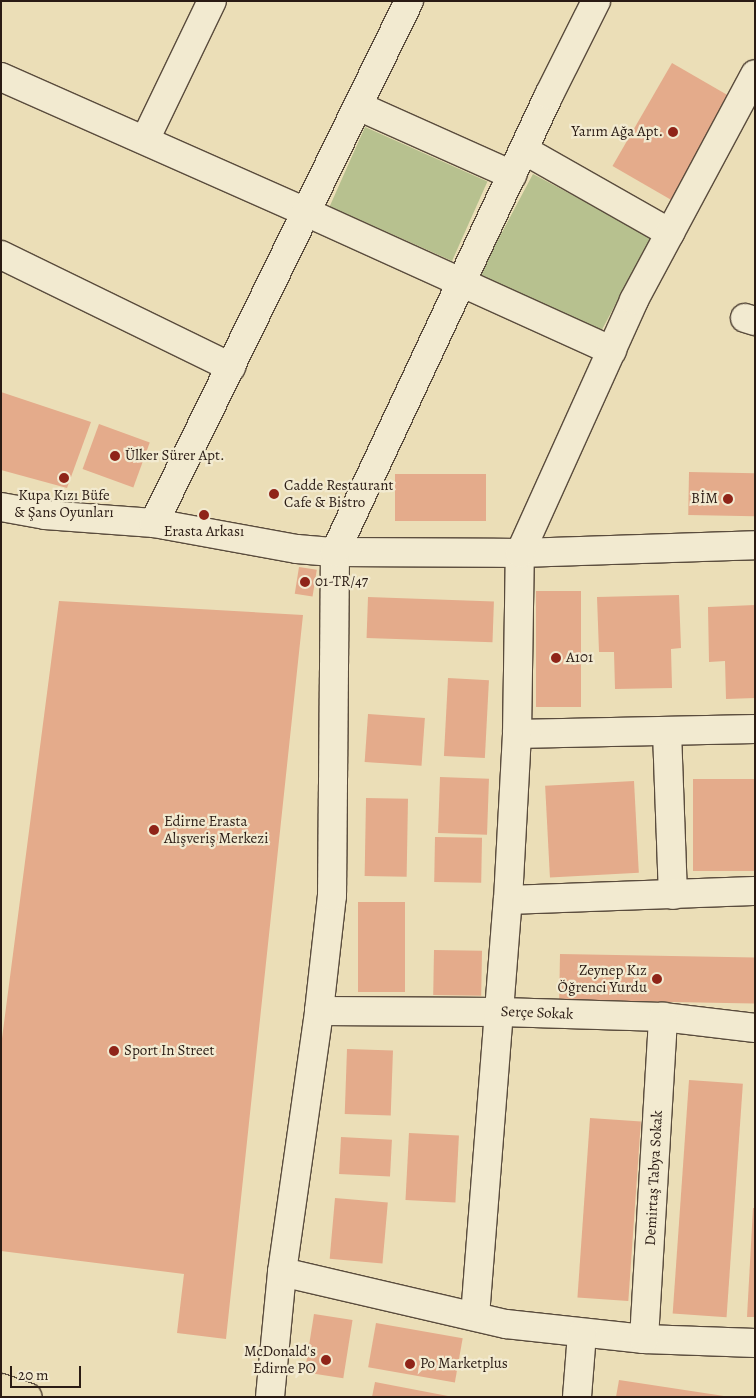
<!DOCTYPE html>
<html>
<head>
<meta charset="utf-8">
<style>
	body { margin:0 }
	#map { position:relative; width:756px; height:1398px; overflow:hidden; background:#ebdeb7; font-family:Alegreya,serif }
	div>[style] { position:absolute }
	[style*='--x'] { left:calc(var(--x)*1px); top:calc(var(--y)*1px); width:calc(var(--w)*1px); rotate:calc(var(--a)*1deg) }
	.green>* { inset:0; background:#b7c18f; transform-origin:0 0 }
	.building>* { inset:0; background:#e4ab8b; transform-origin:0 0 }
	.roads { filter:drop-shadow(1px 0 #5a4c3d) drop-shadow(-1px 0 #5a4c3d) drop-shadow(0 1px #5a4c3d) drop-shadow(0 -1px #5a4c3d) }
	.minor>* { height:28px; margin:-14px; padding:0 14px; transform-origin:14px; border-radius:14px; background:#f2ead0 }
	.major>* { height:28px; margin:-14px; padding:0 14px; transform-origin:14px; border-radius:14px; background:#ebdeb7 }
	.dots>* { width:14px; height:14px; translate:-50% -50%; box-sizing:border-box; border:2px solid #f2ead0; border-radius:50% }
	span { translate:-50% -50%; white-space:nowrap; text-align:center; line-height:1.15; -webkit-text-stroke:4.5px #f2ead0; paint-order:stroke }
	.poi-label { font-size:15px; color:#2a1b14 }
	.right { translate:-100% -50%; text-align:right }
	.left { translate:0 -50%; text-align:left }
	.street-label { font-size:15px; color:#2a1b14 }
	.frame { position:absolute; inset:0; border:2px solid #2a1b14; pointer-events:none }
	.scale { position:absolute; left:10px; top:1366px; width:71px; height:22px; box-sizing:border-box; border:2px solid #2a1b14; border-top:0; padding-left:6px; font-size:15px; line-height:18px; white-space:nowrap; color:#2a1b14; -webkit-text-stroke:4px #f2ead0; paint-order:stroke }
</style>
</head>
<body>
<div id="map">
	<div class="green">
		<i style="left:365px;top:127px;width:134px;height:87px;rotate:24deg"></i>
		<i style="left:533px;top:174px;width:134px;height:114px;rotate:28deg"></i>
	</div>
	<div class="building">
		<i style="left:672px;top:63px;width:70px;height:119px;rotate:30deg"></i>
		<i style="clip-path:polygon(1px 392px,91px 422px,67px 488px,1px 470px)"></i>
		<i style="left:99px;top:424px;width:54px;height:48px;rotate:20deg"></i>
		<i style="left:689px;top:472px;width:66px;height:43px;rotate:1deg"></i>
		<i style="left:486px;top:474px;width:47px;height:91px;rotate:90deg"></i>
		<i style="left:299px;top:567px;width:18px;height:27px;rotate:9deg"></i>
		<i style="left:536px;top:591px;width:45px;height:116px"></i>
		<i style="clip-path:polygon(679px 595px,681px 648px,671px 649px,672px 688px,615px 689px,614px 652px,599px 652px,597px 597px)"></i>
		<i style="left:368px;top:597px;width:126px;height:41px;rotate:2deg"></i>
		<i style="clip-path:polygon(59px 601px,303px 615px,226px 1339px,177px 1333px,184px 1274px,1px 1251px,1px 1046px)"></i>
		<i style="clip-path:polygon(755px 605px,755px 698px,726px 699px,725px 661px,709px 662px,708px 607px)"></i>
		<i style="left:448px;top:678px;width:41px;height:78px;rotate:3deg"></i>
		<i style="left:368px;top:714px;width:57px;height:48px;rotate:4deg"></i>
		<i style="left:440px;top:777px;width:49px;height:56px;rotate:2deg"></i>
		<i style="left:755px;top:779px;width:92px;height:62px;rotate:90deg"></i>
		<i style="left:634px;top:781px;width:92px;height:89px;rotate:87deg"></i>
		<i style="left:366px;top:798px;width:42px;height:78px;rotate:1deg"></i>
		<i style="left:435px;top:837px;width:47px;height:45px;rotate:1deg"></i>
		<i style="left:358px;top:902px;width:47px;height:90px"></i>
		<i style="left:434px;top:950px;width:48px;height:45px;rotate:1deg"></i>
		<i style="left:560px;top:954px;width:195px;height:46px;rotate:1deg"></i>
		<i style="left:347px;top:1049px;width:46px;height:65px;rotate:2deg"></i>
		<i style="left:689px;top:1080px;width:54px;height:234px;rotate:4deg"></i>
		<i style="left:590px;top:1118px;width:51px;height:180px;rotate:4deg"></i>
		<i style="left:409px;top:1133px;width:50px;height:67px;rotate:3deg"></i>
		<i style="left:341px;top:1137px;width:51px;height:37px;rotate:3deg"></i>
		<i style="left:335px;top:1198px;width:53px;height:61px;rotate:5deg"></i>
		<i style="clip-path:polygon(753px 1208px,755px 1208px,755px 1317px,747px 1317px)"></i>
		<i style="left:314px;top:1314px;width:39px;height:59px;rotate:9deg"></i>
		<i style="left:376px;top:1323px;width:88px;height:45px;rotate:10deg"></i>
		<i style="clip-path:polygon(619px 1380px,724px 1396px,724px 1397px,616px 1397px)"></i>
		<i style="clip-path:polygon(375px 1382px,448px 1396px,448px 1397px,372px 1397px)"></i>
	</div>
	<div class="roads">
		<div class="minor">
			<i style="--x:1;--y:77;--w:334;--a:23.9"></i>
			<i style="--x:306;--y:212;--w:336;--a:24.4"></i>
			<i style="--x:358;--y:106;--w:169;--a:24.1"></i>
			<i style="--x:145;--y:140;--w:154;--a:-64.3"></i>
			<i style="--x:524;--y:150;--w:168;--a:29.6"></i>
			<i style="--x:1;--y:255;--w:256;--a:26"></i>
			<i style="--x:745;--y:318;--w:10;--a:17"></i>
			<i style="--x:1;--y:507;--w:45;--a:10.3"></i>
			<i style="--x:45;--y:515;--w:109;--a:4.2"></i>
			<i style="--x:154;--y:523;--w:145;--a:10.3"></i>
			<i style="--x:297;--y:549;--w:38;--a:5"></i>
			<i style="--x:335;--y:552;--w:185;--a:0.3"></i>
			<i style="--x:520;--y:553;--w:235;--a:-1.9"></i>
			<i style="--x:154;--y:523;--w:581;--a:-63.96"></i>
			<i style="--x:667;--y:732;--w:163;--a:87.9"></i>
			<i style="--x:517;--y:734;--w:238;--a:-1.2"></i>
			<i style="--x:508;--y:900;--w:247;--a:-2.1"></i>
			<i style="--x:319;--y:1011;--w:182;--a:0.3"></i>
			<i style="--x:501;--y:1012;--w:162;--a:1.8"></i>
			<i style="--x:663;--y:1017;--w:93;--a:6.8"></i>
			<i style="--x:282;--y:1272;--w:230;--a:13.1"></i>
			<i style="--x:506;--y:1324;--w:139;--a:6.2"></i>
			<i style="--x:644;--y:1339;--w:111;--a:2.1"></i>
			<i style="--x:475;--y:1316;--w:417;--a:-85.5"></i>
			<i style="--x:508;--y:900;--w:166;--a:-86.9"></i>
			<i style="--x:517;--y:734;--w:181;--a:-89.1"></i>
			<i style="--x:520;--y:553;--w:277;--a:-65.7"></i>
			<i style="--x:634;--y:300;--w:256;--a:-61.8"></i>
			<i style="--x:644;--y:1339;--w:323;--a:-86.6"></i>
			<i style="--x:270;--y:1397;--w:126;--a:-84.5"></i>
			<i style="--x:282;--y:1272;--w:264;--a:-81.9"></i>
			<i style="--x:319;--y:1011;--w:116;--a:-83.6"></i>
			<i style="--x:332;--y:896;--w:344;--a:-89.5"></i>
			<i style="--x:335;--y:552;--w:505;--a:-64.91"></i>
			<i style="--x:549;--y:95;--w:105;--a:-63.4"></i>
			<i style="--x:577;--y:1397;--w:64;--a:-85.5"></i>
		</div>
		<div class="major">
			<i style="--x:1;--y:1388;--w:28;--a:19"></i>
		</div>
	</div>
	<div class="dots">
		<i style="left:673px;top:132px;background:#8f2418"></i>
		<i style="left:115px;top:456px;background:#8f2418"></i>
		<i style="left:64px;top:478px;background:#8f2418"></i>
		<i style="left:274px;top:494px;background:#8f2418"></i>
		<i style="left:728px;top:499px;background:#8f2418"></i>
		<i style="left:204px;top:515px;background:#8f2418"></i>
		<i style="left:305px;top:582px;background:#8f2418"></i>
		<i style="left:556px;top:658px;background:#8f2418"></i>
		<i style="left:154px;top:830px;background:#8f2418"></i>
		<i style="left:657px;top:979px;background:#8f2418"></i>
		<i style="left:114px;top:1051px;background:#8f2418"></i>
		<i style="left:326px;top:1360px;background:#8f2418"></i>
		<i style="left:410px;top:1364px;background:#8f2418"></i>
	</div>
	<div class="poi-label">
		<span class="right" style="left:663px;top:132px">Yarım Ağa Apt.</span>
		<span class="left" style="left:125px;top:456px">Ülker Sürer Apt.</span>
		<span class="left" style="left:284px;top:494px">Cadde Restaurant<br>Cafe &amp; Bistro</span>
		<span style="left:64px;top:504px">Kupa Kızı Büfe<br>&amp; Şans Oyunları</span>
		<span class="right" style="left:718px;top:499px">BİM</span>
		<span style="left:204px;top:532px">Erasta Arkası</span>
		<span class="left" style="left:315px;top:582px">01-TR/47</span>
		<span class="left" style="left:566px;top:658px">A101</span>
		<span class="left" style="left:164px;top:830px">Edirne Erasta<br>Alışveriş Merkezi</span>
		<span class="right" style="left:647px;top:979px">Zeynep Kız<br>Öğrenci Yurdu</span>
		<span class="left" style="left:124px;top:1051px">Sport In Street</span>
		<span class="right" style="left:316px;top:1360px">McDonald's<br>Edirne PO</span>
		<span class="left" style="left:420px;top:1364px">Po Marketplus</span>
	</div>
	<div class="street-label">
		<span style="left:537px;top:1013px;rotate:2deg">Serçe Sokak</span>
		<span style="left:654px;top:1178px;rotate:-87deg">Demirtaş Tabya Sokak</span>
	</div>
	<div class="frame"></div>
	<div class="scale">20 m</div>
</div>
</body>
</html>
